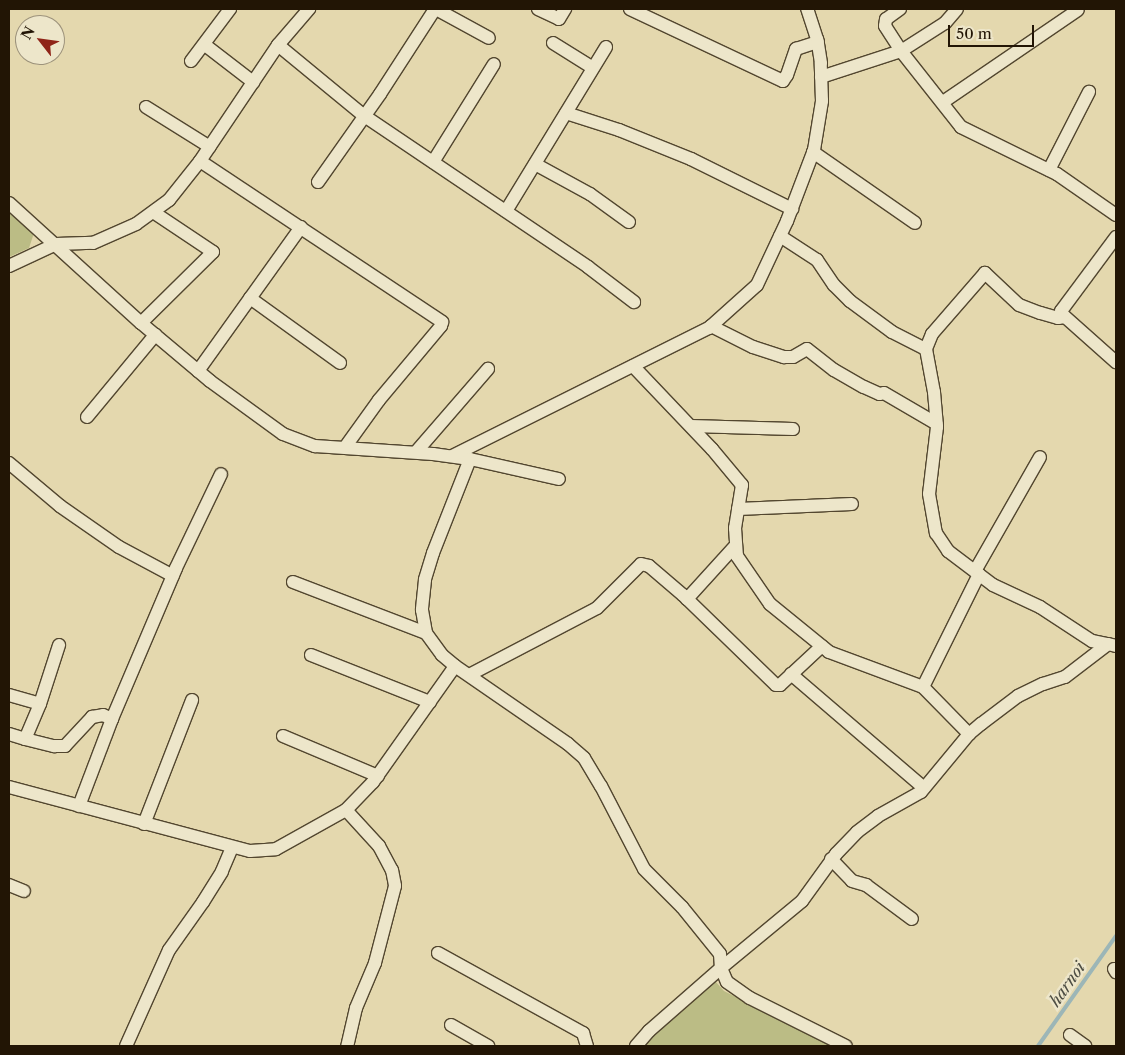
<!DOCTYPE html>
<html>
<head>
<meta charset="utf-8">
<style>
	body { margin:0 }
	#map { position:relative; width:1125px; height:1055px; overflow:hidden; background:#e4d8ae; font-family:"Libre Caslon Text",serif }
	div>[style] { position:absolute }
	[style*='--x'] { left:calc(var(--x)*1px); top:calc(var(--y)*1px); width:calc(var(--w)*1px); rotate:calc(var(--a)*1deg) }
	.green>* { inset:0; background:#bbbc85 }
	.stream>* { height:4px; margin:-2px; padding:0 2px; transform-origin:2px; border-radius:2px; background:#9cb6b7 }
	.roads { filter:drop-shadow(1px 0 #52462f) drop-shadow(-1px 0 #52462f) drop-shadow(0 1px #52462f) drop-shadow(0 -1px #52462f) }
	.minor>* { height:12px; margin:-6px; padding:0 6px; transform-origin:6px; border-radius:6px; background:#ede6ca }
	span { translate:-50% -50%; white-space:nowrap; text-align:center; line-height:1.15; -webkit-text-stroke:5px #ede6ca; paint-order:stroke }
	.water-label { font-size:16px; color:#4d4d43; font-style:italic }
	.frame { position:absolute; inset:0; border:10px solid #221505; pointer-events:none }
	.north { position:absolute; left:15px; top:15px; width:50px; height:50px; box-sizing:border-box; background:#ede6ca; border:1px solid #9c927b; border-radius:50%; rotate:300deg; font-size:14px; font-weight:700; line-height:20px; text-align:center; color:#221505 }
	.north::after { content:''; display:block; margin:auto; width:18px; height:22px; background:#8f2418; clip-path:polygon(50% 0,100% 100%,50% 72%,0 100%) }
	.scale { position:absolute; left:948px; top:25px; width:86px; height:22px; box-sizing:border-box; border:2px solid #221505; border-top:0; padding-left:6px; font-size:15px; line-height:18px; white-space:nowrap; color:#221505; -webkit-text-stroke:4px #ede6ca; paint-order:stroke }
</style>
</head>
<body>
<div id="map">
	<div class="green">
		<i style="clip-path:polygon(9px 210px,34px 233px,29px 248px,9px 257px)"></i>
		<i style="clip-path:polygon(715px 981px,724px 991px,834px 1046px,642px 1046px)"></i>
	</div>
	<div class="stream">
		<i style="--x:1038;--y:1046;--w:135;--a:-54.7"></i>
	</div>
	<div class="roads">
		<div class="minor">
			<i style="--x:436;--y:9;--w:60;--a:28.7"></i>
			<i style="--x:538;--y:9;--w:23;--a:25"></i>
			<i style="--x:559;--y:19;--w:12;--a:-59"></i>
			<i style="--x:630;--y:9;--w:169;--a:25.2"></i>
			<i style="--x:783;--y:81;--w:7;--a:-56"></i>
			<i style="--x:787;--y:75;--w:28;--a:-71"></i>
			<i style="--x:796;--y:49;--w:23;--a:-18"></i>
			<i style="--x:900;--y:9;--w:17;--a:144"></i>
			<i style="--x:886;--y:19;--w:7;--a:98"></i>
			<i style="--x:885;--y:26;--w:30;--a:57"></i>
			<i style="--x:901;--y:51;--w:97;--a:51.7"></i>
			<i style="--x:961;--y:127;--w:107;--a:26.1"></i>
			<i style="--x:1057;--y:174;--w:72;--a:34.8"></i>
			<i style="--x:553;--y:43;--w:47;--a:32"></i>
			<i style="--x:205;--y:45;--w:61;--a:37.6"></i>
			<i style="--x:278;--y:45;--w:110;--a:39.5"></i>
			<i style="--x:363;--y:115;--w:272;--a:34"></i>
			<i style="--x:588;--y:267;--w:58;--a:37.3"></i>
			<i style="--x:191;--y:61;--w:65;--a:-53.1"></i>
			<i style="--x:821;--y:77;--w:84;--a:-18"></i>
			<i style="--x:901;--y:51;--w:52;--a:-32.5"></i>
			<i style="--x:945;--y:23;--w:18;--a:-49"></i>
			<i style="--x:943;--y:102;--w:163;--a:-34.3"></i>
			<i style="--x:146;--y:107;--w:75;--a:32"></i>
			<i style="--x:566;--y:113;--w:56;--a:17.8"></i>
			<i style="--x:619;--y:130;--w:78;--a:21.9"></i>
			<i style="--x:691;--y:159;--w:113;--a:26.3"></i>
			<i style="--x:813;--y:152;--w:124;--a:34.8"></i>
			<i style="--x:200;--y:161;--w:291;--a:33.6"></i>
			<i style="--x:442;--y:322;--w:4;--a:104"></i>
			<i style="--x:441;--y:326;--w:97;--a:130"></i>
			<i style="--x:379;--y:400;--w:57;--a:125.7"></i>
			<i style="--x:433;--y:162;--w:115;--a:-58.1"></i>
			<i style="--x:535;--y:164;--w:63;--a:28.6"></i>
			<i style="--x:590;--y:194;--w:48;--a:35.7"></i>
			<i style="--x:1049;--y:170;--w:88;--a:-62.9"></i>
			<i style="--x:318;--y:182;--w:108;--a:-54.8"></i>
			<i style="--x:380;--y:94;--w:101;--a:-57.1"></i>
			<i style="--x:9;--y:203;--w:178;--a:42.3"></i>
			<i style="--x:141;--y:323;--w:90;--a:40"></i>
			<i style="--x:210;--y:381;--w:90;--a:36"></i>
			<i style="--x:283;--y:434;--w:34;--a:21"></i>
			<i style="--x:315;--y:446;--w:118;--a:3.9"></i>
			<i style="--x:433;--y:454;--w:37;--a:8"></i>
			<i style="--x:470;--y:459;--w:101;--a:111.5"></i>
			<i style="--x:433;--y:553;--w:28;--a:107"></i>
			<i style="--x:425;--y:580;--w:30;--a:96"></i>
			<i style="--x:422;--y:610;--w:23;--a:80"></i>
			<i style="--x:426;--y:633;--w:27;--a:54"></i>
			<i style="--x:442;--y:655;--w:17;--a:40"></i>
			<i style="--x:455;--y:666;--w:137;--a:34.6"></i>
			<i style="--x:568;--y:744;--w:21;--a:41"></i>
			<i style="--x:584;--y:758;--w:33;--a:59"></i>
			<i style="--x:601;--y:786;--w:93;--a:62.6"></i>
			<i style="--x:644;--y:869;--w:54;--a:45"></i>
			<i style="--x:682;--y:907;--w:60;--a:51"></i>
			<i style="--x:720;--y:954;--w:14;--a:86"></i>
			<i style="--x:721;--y:968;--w:15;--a:67"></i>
			<i style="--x:727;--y:982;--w:28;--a:35"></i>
			<i style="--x:750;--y:998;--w:107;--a:26.6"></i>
			<i style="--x:506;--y:211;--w:192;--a:-58.6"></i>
			<i style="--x:780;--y:236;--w:44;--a:33"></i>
			<i style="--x:817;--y:260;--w:30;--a:56"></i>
			<i style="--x:834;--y:285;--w:23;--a:45"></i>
			<i style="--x:850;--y:301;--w:52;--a:36.4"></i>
			<i style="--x:892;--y:332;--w:38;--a:27"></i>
			<i style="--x:1116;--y:237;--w:92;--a:126.6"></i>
			<i style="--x:1061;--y:311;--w:4;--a:63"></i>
			<i style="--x:1063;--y:315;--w:71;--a:41.6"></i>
			<i style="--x:9;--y:266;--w:52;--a:-25.1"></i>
			<i style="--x:56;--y:244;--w:37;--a:-2"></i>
			<i style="--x:93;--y:243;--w:47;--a:-23.8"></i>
			<i style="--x:136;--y:224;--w:41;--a:-36"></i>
			<i style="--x:169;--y:200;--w:50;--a:-51.5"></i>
			<i style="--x:200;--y:161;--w:140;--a:-56.1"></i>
			<i style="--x:278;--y:45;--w:48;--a:-49.3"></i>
			<i style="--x:250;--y:298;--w:111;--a:35.8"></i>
			<i style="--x:1065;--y:317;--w:7;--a:172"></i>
			<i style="--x:1058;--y:318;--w:19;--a:-164"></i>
			<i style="--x:1040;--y:313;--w:22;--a:-159"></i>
			<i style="--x:1019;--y:305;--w:47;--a:-136.7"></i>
			<i style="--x:985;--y:273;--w:81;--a:131"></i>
			<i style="--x:932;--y:334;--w:16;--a:112"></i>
			<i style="--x:926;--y:349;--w:44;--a:79.5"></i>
			<i style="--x:934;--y:392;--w:35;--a:85"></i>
			<i style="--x:937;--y:427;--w:67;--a:96.8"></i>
			<i style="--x:929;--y:494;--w:40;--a:80"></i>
			<i style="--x:936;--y:533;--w:22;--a:56"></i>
			<i style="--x:948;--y:551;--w:56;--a:37.1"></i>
			<i style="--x:993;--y:585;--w:52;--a:25.1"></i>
			<i style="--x:1040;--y:607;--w:62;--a:33.2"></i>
			<i style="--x:1092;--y:641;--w:16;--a:11"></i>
			<i style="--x:141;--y:323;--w:101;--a:-44.6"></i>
			<i style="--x:213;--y:252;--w:72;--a:-146.3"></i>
			<i style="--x:711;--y:326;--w:47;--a:26.6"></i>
			<i style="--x:753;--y:347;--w:33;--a:18"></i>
			<i style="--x:784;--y:357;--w:9;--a:0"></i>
			<i style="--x:793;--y:357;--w:16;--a:-30"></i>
			<i style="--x:807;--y:349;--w:34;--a:38"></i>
			<i style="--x:834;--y:370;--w:34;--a:30"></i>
			<i style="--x:864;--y:387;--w:17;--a:24"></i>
			<i style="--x:880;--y:394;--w:4;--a:-14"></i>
			<i style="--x:884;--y:393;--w:61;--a:30.3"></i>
			<i style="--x:633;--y:366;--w:115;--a:46.4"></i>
			<i style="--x:712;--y:449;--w:47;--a:50.2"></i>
			<i style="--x:742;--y:485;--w:44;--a:99.2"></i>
			<i style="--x:735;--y:528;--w:28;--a:86"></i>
			<i style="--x:737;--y:556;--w:58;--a:55.5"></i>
			<i style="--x:770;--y:604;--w:76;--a:39.1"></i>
			<i style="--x:829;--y:652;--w:100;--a:20.4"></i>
			<i style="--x:923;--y:687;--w:66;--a:45.6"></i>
			<i style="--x:198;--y:371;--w:177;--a:-54.4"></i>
			<i style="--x:87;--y:417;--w:107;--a:-50.3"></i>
			<i style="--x:691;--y:426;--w:102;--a:1.7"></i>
			<i style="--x:416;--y:452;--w:110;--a:-49.1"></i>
			<i style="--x:452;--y:456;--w:287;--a:-26.5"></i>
			<i style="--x:709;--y:328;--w:64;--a:-41.9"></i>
			<i style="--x:757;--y:285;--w:71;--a:-64.9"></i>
			<i style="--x:787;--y:221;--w:76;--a:-69.2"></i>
			<i style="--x:814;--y:150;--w:50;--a:-80.7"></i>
			<i style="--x:822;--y:101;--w:38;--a:-92"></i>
			<i style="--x:821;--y:63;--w:24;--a:-99"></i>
			<i style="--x:817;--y:39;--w:32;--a:-108"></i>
			<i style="--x:470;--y:459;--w:91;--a:12.7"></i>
			<i style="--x:9;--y:463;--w:67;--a:40.1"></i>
			<i style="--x:60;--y:506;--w:72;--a:34.8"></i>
			<i style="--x:119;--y:547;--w:61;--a:28.2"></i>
			<i style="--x:738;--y:509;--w:114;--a:-2.5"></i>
			<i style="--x:975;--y:571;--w:131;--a:-60.3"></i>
			<i style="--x:293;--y:582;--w:142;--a:21"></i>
			<i style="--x:687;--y:599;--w:73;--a:-47.8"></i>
			<i style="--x:311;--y:655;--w:128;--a:21.6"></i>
			<i style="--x:791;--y:674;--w:175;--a:40.6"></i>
			<i style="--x:469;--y:675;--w:144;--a:-27.6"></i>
			<i style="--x:597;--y:608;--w:62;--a:-45"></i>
			<i style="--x:641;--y:564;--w:8;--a:14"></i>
			<i style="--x:649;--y:566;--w:45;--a:40.5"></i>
			<i style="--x:683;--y:595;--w:129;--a:44.1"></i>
			<i style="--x:776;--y:685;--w:4;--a:0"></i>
			<i style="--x:780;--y:685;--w:57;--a:-42.9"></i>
			<i style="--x:923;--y:687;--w:126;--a:-63.6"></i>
			<i style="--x:9;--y:695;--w:32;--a:16"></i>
			<i style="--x:40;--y:704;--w:62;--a:-72.1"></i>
			<i style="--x:40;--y:704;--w:38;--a:113"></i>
			<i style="--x:25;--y:739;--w:30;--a:14"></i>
			<i style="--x:54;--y:746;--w:11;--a:0"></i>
			<i style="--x:65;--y:746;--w:40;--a:-47"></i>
			<i style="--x:92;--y:717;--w:11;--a:-10"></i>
			<i style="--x:103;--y:715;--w:10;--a:24"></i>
			<i style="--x:9;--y:734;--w:17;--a:17"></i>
			<i style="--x:283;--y:736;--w:103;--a:22.8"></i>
			<i style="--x:9;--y:787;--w:249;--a:14.9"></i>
			<i style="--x:250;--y:851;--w:26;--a:-4"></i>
			<i style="--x:276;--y:849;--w:80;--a:-29.1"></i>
			<i style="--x:346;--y:810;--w:39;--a:-46"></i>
			<i style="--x:373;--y:782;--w:142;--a:-54.7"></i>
			<i style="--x:79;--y:806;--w:93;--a:-69.2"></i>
			<i style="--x:112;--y:719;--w:164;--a:-67"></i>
			<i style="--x:176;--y:568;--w:104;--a:-64.4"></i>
			<i style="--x:346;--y:810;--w:49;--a:47.5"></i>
			<i style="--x:379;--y:846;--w:27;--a:62"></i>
			<i style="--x:392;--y:870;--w:16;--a:79"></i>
			<i style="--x:395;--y:886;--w:80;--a:104.6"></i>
			<i style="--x:375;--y:963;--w:49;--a:112.9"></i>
			<i style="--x:356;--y:1008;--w:39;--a:103"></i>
			<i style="--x:144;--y:824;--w:133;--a:-68.8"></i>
			<i style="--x:831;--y:859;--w:30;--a:46"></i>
			<i style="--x:852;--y:881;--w:15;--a:16"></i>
			<i style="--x:866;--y:885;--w:57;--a:36.5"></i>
			<i style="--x:9;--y:885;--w:16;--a:22"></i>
			<i style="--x:438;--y:953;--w:166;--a:28.9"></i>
			<i style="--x:583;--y:1033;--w:14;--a:73"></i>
			<i style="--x:1114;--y:969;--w:4;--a:56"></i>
			<i style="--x:451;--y:1025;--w:43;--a:29.6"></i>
			<i style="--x:1070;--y:1035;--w:19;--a:36"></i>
			<i style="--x:126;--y:1046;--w:105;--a:-65.9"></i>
			<i style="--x:169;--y:950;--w:59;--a:-54.7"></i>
			<i style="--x:203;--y:902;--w:36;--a:-58"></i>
			<i style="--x:222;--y:871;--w:26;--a:-67"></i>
			<i style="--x:636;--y:1046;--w:20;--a:-49"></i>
			<i style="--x:649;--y:1031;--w:96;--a:-41.2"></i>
			<i style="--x:721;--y:968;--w:105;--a:-39.6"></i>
			<i style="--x:802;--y:901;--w:58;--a:-54.1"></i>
			<i style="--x:836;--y:854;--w:30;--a:-46"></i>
			<i style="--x:857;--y:832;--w:26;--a:-37"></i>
			<i style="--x:878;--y:816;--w:49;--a:-29.2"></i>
			<i style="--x:921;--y:792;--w:75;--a:-50.4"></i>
			<i style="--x:969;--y:734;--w:16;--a:-40"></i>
			<i style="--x:981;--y:724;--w:46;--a:-37.1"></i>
			<i style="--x:1018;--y:696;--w:28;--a:-26"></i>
			<i style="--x:1043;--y:684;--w:23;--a:-18"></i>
			<i style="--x:1065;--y:677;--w:54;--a:-37.5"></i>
			<i style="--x:1108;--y:644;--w:8;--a:14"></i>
		</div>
	</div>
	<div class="water-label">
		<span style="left:1067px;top:984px;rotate:-55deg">harnoi</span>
	</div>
	<div class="frame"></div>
	<div class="north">N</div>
	<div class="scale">50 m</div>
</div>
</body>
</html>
